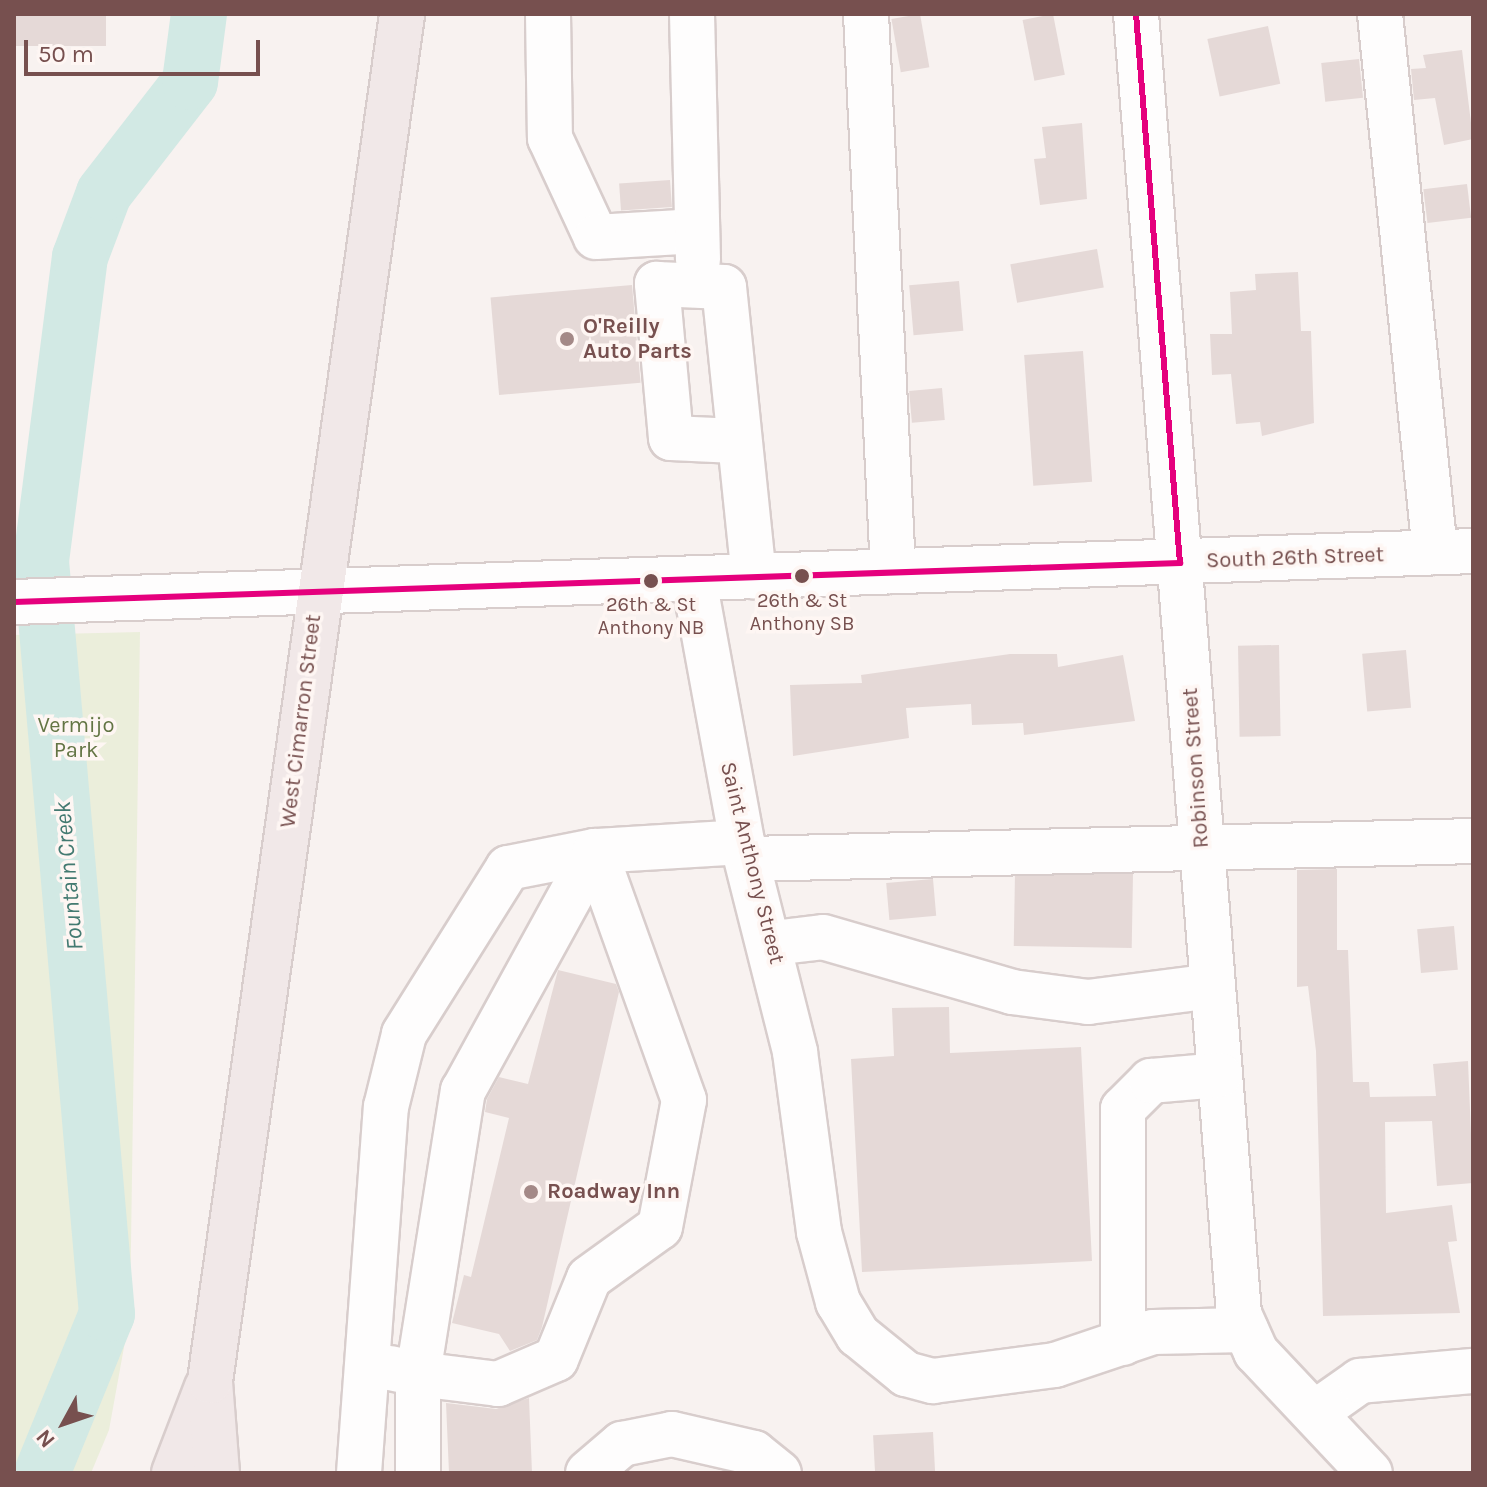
<!DOCTYPE html>
<html>
<head>
<meta charset="utf-8">
<style>
	body { margin:0 }
	#map { position:relative; width:1487px; height:1487px; overflow:hidden; background:#f8f2f0; font-family:Karla,sans-serif }
	div>[style] { position:absolute }
	[style*='--x'] { left:calc(var(--x)*1px); top:calc(var(--y)*1px); width:calc(var(--w)*1px); rotate:calc(var(--a)*1deg) }
	.green>* { inset:0; background:#ebeedb }
	.river>* { height:56px; margin:-28px; padding:0 28px; transform-origin:28px; border-radius:28px; background:#d2e9e4 }
	.building>* { inset:0; background:#e5d9d7; transform-origin:0 0 }
	.roads { filter:drop-shadow(2px 0 #d8cdcc) drop-shadow(-2px 0 #d8cdcc) drop-shadow(0 2px #d8cdcc) drop-shadow(0 -2px #d8cdcc) }
	.minor>* { height:44px; margin:-22px; padding:0 22px; transform-origin:22px; border-radius:22px; background:#fefdfd }
	.highway>* { height:44px; margin:-22px; padding:0 22px; transform-origin:22px; border-radius:22px; background:#f1e8e8 }
	.bus-1>* { height:6px; margin:-3px; padding:0 3px; transform-origin:3px; border-radius:3px; background:#e5007d }
	.dots>* { width:22px; height:22px; translate:-50% -50%; box-sizing:border-box; border:4px solid #fef6f3; border-radius:50% }
	span { translate:-50% -50%; white-space:nowrap; text-align:center; line-height:1.15; -webkit-text-stroke:7px #fef6f3; paint-order:stroke }
	.bus-label { font-size:20px; color:#77504f }
	.poi-label { font-size:22px; color:#77504f; font-weight:700 }
	.left { translate:0 -50%; text-align:left }
	.street-label { font-size:22px; color:#77504f }
	.park-label { font-size:22px; color:#637544 }
	.water-label { font-size:24px; color:#437a71; font-style:italic }
	.frame { position:absolute; inset:0; border:16px solid #77504f; pointer-events:none }
	.north { position:absolute; left:24px; top:1383px; width:80px; height:80px; -webkit-text-stroke:6px #fef6f3; paint-order:stroke; rotate:230deg; font-size:22px; font-weight:700; line-height:32px; text-align:center; color:#77504f }
	.north::after { content:''; display:block; margin:auto; width:28px; height:36px; background:#77504f; clip-path:polygon(50% 0,100% 100%,50% 72%,0 100%) }
	.scale { position:absolute; left:24px; top:40px; width:236px; height:36px; box-sizing:border-box; border:4px solid #77504f; border-top:0; padding-left:10px; font-size:24px; line-height:28px; white-space:nowrap; color:#77504f; -webkit-text-stroke:6px #fef6f3; paint-order:stroke }
</style>
</head>
<body>
<div id="map">
	<div class="green">
		<i style="clip-path:polygon(140px 632px,130px 1314px,109px 1430px,91px 1473px,14px 1473px,14px 635px)"></i>
	</div>
	<div class="river">
		<i style="--x:42;--y:1473;--w:172;--a:-67.8"></i>
		<i style="--x:107;--y:1314;--w:756;--a:-95.01"></i>
		<i style="--x:41;--y:561;--w:306;--a:-82.7"></i>
		<i style="--x:80;--y:257;--w:68;--a:-69.4"></i>
		<i style="--x:104;--y:193;--w:140;--a:-52.2"></i>
		<i style="--x:190;--y:82;--w:69;--a:-82.5"></i>
	</div>
	<div class="building">
		<i style="left:14px;top:14px;width:92px;height:32px"></i>
		<i style="left:920px;top:14px;width:54px;height:29px;rotate:80deg"></i>
		<i style="left:1053px;top:14px;width:62px;height:31px;rotate:79deg"></i>
		<i style="left:1268px;top:26px;width:59px;height:62px;rotate:78deg"></i>
		<i style="clip-path:polygon(1462px 50px,1473px 139px,1444px 145px,1435px 98px,1414px 100px,1411px 69px,1426px 68px,1423px 55px)"></i>
		<i style="left:1359px;top:59px;width:39px;height:38px;rotate:84deg"></i>
		<i style="clip-path:polygon(1082px 123px,1087px 199px,1040px 205px,1034px 159px,1046px 158px,1042px 127px)"></i>
		<i style="left:670px;top:180px;width:27px;height:51px;rotate:86deg"></i>
		<i style="left:1467px;top:184px;width:34px;height:44px;rotate:83deg"></i>
		<i style="left:1097px;top:249px;width:39px;height:88px;rotate:80deg"></i>
		<i style="clip-path:polygon(1298px 272px,1301px 331px,1311px 331px,1314px 423px,1262px 436px,1260px 422px,1236px 424px,1231px 374px,1212px 375px,1210px 334px,1232px 334px,1230px 292px,1256px 290px,1255px 274px)"></i>
		<i style="left:959px;top:281px;width:50px;height:50px;rotate:85deg"></i>
		<i style="left:632px;top:285px;width:98px;height:142px;rotate:85deg"></i>
		<i style="left:1083px;top:351px;width:131px;height:59px;rotate:86deg"></i>
		<i style="left:942px;top:388px;width:32px;height:33px;rotate:85deg"></i>
		<i style="left:1279px;top:645px;width:91px;height:41px;rotate:89deg"></i>
		<i style="left:1406px;top:650px;width:58px;height:44px;rotate:85deg"></i>
		<i style="clip-path:polygon(1010px 654px,1057px 654px,1058px 667px,1123px 655px,1135px 721px,1024px 735px,1023px 723px,972px 725px,971px 704px,906px 708px,909px 738px,793px 756px,790px 685px,862px 683px,861px 675px)"></i>
		<i style="clip-path:polygon(1337px 869px,1337px 950px,1348px 950px,1353px 1082px,1369px 1082px,1370px 1097px,1436px 1096px,1433px 1064px,1468px 1061px,1473px 1183px,1437px 1186px,1432px 1121px,1385px 1122px,1386px 1213px,1452px 1205px,1457px 1241px,1448px 1242px,1460px 1313px,1323px 1316px,1316px 1051px,1308px 986px,1297px 987px,1297px 870px)"></i>
		<i style="left:1133px;top:874px;width:74px;height:118px;rotate:91deg"></i>
		<i style="left:933px;top:879px;width:37px;height:47px;rotate:85deg"></i>
		<i style="left:1454px;top:926px;width:44px;height:37px;rotate:85deg"></i>
		<i style="clip-path:polygon(558px 970px,616px 984px,619px 992px,542px 1327px,537px 1340px,510px 1351px,499px 1334px,452px 1323px,464px 1275px,471px 1277px,509px 1118px,485px 1112px,487px 1099px,499px 1077px,528px 1084px)"></i>
		<i style="clip-path:polygon(949px 1007px,950px 1053px,1081px 1047px,1092px 1261px,862px 1272px,851px 1059px,894px 1056px,892px 1008px)"></i>
		<i style="clip-path:polygon(529px 1398px,532px 1473px,449px 1473px,446px 1403px,496px 1409px)"></i>
		<i style="left:933px;top:1432px;width:41px;height:60px;rotate:87deg"></i>
	</div>
	<div class="roads">
		<div class="minor">
			<i style="--x:548;--y:14;--w:124;--a:89.1"></i>
			<i style="--x:550;--y:138;--w:109;--a:65.1"></i>
			<i style="--x:596;--y:237;--w:101;--a:-3.4"></i>
			<i style="--x:692;--y:14;--w:246;--a:88.6"></i>
			<i style="--x:866;--y:14;--w:558;--a:87.22"></i>
			<i style="--x:1136;--y:14;--w:1304;--a:85.47"></i>
			<i style="--x:1239;--y:1314;--w:42;--a:65.9"></i>
			<i style="--x:1256;--y:1352;--w:166;--a:46.7"></i>
			<i style="--x:1380;--y:14;--w:541;--a:84.16"></i>
			<i style="--x:736;--y:441;--w:65;--a:-177.4"></i>
			<i style="--x:671;--y:438;--w:155;--a:-95.2"></i>
			<i style="--x:657;--y:284;--w:67;--a:2.6"></i>
			<i style="--x:724;--y:287;--w:291;--a:84.1"></i>
			<i style="--x:694;--y:580;--w:266;--a:79.6"></i>
			<i style="--x:742;--y:842;--w:217;--a:75.8"></i>
			<i style="--x:795;--y:1052;--w:182;--a:82.4"></i>
			<i style="--x:819;--y:1232;--w:73;--a:74.8"></i>
			<i style="--x:838;--y:1302;--w:39;--a:59"></i>
			<i style="--x:858;--y:1335;--w:62;--a:39.1"></i>
			<i style="--x:906;--y:1374;--w:28;--a:15"></i>
			<i style="--x:933;--y:1381;--w:123;--a:-7.5"></i>
			<i style="--x:1055;--y:1365;--w:103;--a:-18.6"></i>
			<i style="--x:1153;--y:1332;--w:93;--a:-1.2"></i>
			<i style="--x:14;--y:602;--w:1460;--a:-2"></i>
			<i style="--x:749;--y:859;--w:724;--a:-1.42"></i>
			<i style="--x:773;--y:943;--w:50;--a:-6.8"></i>
			<i style="--x:823;--y:937;--w:197;--a:16.2"></i>
			<i style="--x:1012;--y:992;--w:77;--a:7.5"></i>
			<i style="--x:1088;--y:1002;--w:126;--a:-7.3"></i>
			<i style="--x:1123;--y:1343;--w:234;--a:-90"></i>
			<i style="--x:1123;--y:1109;--w:40;--a:-45"></i>
			<i style="--x:1151;--y:1081;--w:69;--a:-5"></i>
			<i style="--x:390;--y:1368;--w:29;--a:12"></i>
			<i style="--x:418;--y:1374;--w:287;--a:-81"></i>
			<i style="--x:463;--y:1091;--w:274;--a:-61.2"></i>
			<i style="--x:1316;--y:1412;--w:54;--a:-35.2"></i>
			<i style="--x:1360;--y:1381;--w:113;--a:-5.1"></i>
			<i style="--x:359;--y:1473;--w:367;--a:-85.8"></i>
			<i style="--x:386;--y:1107;--w:75;--a:-76.1"></i>
			<i style="--x:404;--y:1034;--w:196;--a:-57.9"></i>
			<i style="--x:508;--y:868;--w:89;--a:-11.1"></i>
			<i style="--x:595;--y:851;--w:147;--a:-3.5"></i>
			<i style="--x:418;--y:1473;--w:99;--a:-90"></i>
			<i style="--x:418;--y:1374;--w:81;--a:7.1"></i>
			<i style="--x:498;--y:1384;--w:63;--a:-23.3"></i>
			<i style="--x:556;--y:1359;--w:87;--a:-67.8"></i>
			<i style="--x:589;--y:1278;--w:87;--a:-35.7"></i>
			<i style="--x:660;--y:1227;--w:129;--a:-79.3"></i>
			<i style="--x:684;--y:1100;--w:264;--a:-109.7"></i>
			<i style="--x:588;--y:1473;--w:45;--a:-40.5"></i>
			<i style="--x:622;--y:1444;--w:51;--a:-11.3"></i>
			<i style="--x:672;--y:1434;--w:84;--a:13"></i>
			<i style="--x:754;--y:1453;--w:32;--a:39"></i>
		</div>
		<div class="highway">
			<i style="--x:174;--y:1473;--w:92;--a:-69"></i>
			<i style="--x:217;--y:1473;--w:92;--a:-94.4"></i>
			<i style="--x:210;--y:1381;--w:1380;--a:-82"></i>
		</div>
	</div>
	<div class="bus-1">
		<i style="--x:1136;--y:14;--w:551;--a:85.42"></i>
		<i style="--x:14;--y:602;--w:1167;--a:-1.92"></i>
	</div>
	<div class="dots">
		<i style="left:567px;top:339px;background:#a48987"></i>
		<i style="left:802px;top:576px;background:#77504f"></i>
		<i style="left:651px;top:581px;background:#77504f"></i>
		<i style="left:531px;top:1192px;background:#a48987"></i>
	</div>
	<div class="bus-label">
		<span style="left:802px;top:612px">26th &amp; St<br>Anthony SB</span>
		<span style="left:651px;top:616px">26th &amp; St<br>Anthony NB</span>
	</div>
	<div class="poi-label">
		<span class="left" style="left:583px;top:339px">O'Reilly<br>Auto Parts</span>
		<span class="left" style="left:547px;top:1192px">Roadway Inn</span>
	</div>
	<div class="street-label">
		<span style="left:1295px;top:558px;rotate:-2deg">South 26th Street</span>
		<span style="left:301px;top:721px;rotate:-83deg">West Cimarron Street</span>
		<span style="left:1196px;top:768px;rotate:-94deg">Robinson Street</span>
		<span style="left:752px;top:863px;rotate:76deg">Saint Anthony Street</span>
	</div>
	<div class="park-label">
		<span style="left:76px;top:738px">Vermijo<br>Park</span>
	</div>
	<div class="water-label">
		<span style="left:69px;top:876px;rotate:-95deg">Fountain Creek</span>
	</div>
	<div class="frame"></div>
	<div class="north">N</div>
	<div class="scale">50 m</div>
</div>
</body>
</html>
